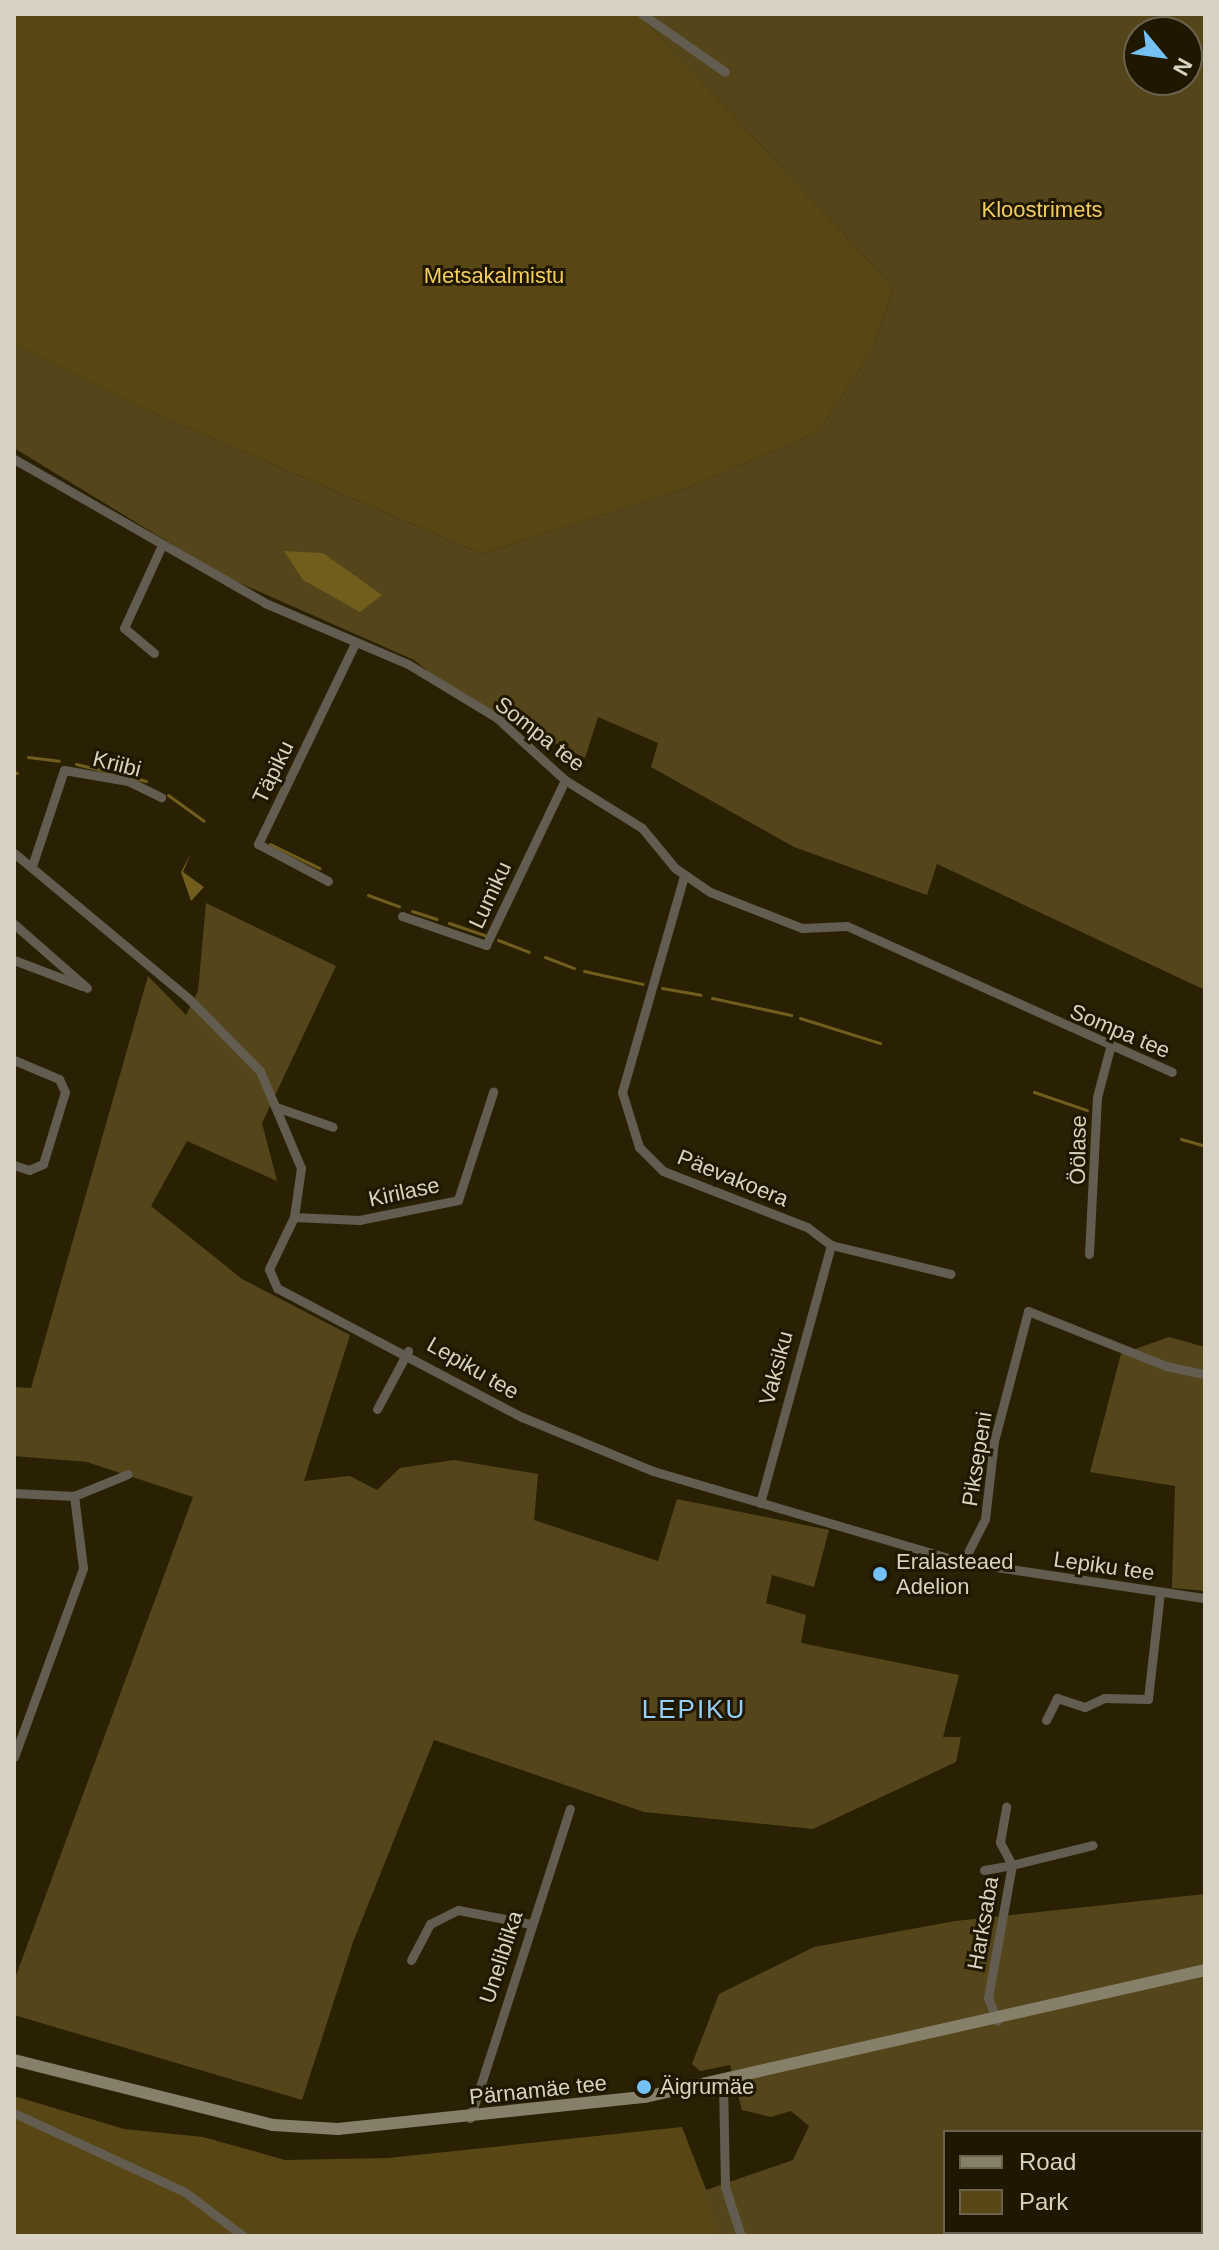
<!DOCTYPE html>
<html>
<head>
<meta charset="utf-8">
<style>
	body { margin:0 }
	#map { position:relative; width:1219px; height:2250px; overflow:hidden; background:#2a2104; font-family:Helvetica,sans-serif }
	div>[style] { position:absolute }
	[style*='--x'] { left:calc(var(--x)*1px); top:calc(var(--y)*1px); width:calc(var(--w)*1px); rotate:calc(var(--a)*1deg) }
	.green>* { inset:0; background:#584714 }
	.forest>* { inset:0; background:#54461a }
	.water>* { inset:0; background:#715d1c }
	.stream>* { height:3px; margin:-1.5px; padding:0 1.5px; transform-origin:1.5px; border-radius:1.5px; background:#715d1c }
	.street>* { height:9px; margin:-4.5px; padding:0 4.5px; transform-origin:4.5px; border-radius:4.5px; background:#625d50 }
	.secondary>* { height:12px; margin:-6px; padding:0 6px; transform-origin:6px; border-radius:6px; background:#867f6a }
	.dots>* { width:22px; height:22px; translate:-50% -50%; box-sizing:border-box; border:4px solid #201700; border-radius:50% }
	span { translate:-50% -50%; white-space:nowrap; text-align:center; line-height:1.15; -webkit-text-stroke:6px #201700; paint-order:stroke }
	.park-label { font-size:22px; color:#f2cd5c }
	.street-label { font-size:22px; color:#d8d2c2 }
	.poi-label { font-size:22px; color:#d8d2c2 }
	.left { translate:0 -50%; text-align:left }
	.quarter-label { font-size:26px; color:#96cef6; letter-spacing:2px }
	.frame { position:absolute; inset:0; border:16px solid #d8d2c2; pointer-events:none }
	.legend { position:absolute; left:943px; top:2130px; width:260px; height:104px; box-sizing:border-box; background:#201700; border:2px solid #6a624e; margin:0; padding:10px 14px; list-style:none; font-size:24px; color:#d8d2c2 }
	.legend li { display:flex; align-items:center; gap:16px; height:40px }
	.legend b { width:40px; border:2px solid #6a624e }
	.north { position:absolute; left:1123px; top:16px; width:80px; height:80px; box-sizing:border-box; background:#201700; border:2px solid #6a624e; border-radius:50%; rotate:119deg; font-size:22px; font-weight:700; line-height:32px; text-align:center; color:#d8d2c2 }
	.north::after { content:''; display:block; margin:auto; width:28px; height:36px; background:#73c1f5; clip-path:polygon(50% 0,100% 100%,50% 72%,0 100%) }
</style>
</head>
<body>
<div id="map">
	<div class="green">
		<i style="clip-path:polygon(14px 14px,639px 14px,894px 288px,870px 354px,818px 432px,689px 487px,482px 554px,137px 406px,14px 344px)"></i>
		<i style="clip-path:polygon(14px 2096px,124px 2129px,203px 2137px,285px 2160px,388px 2158px,682px 2127px,724px 2236px,14px 2236px)"></i>
	</div>
	<div class="forest">
		<i style="clip-path:polygon(evenodd,639px 14px,1205px 14px,1205px 990px,937px 864px,927px 895px,794px 847px,651px 767px,658px 743px,598px 717px,585px 758px,458px 695px,414px 660px,224px 576px,14px 448px,14px 344px,137px 406px,482px 554px,689px 487px,818px 432px,870px 354px,894px 288px,639px 14px,1139px 32px,1187px 32px,1187px 80px,1139px 80px,1139px 32px)"></i>
		<i style="clip-path:polygon(206px 903px,336px 966px,262px 1123px,277px 1181px,187px 1141px,151px 1206px,242px 1279px,350px 1335px,304px 1481px,350px 1476px,377px 1490px,400px 1468px,454px 1460px,538px 1474px,534px 1520px,658px 1561px,677px 1499px,829px 1530px,814px 1587px,772px 1575px,766px 1603px,806px 1615px,801px 1643px,959px 1675px,943px 1737px,961px 1737px,956px 1762px,813px 1829px,644px 1812px,434px 1740px,353px 1942px,302px 2100px,14px 2015px,14px 1981px,193px 1497px,87px 1462px,14px 1456px,14px 1387px,31px 1388px,148px 976px,186px 1015px,198px 991px)"></i>
		<i style="clip-path:polygon(1169px 1337px,1205px 1347px,1205px 1591px,1172px 1588px,1175px 1486px,1090px 1472px,1121px 1354px)"></i>
		<i style="clip-path:polygon(evenodd,1205px 1894px,1205px 2236px,724px 2236px,716px 2229px,703px 2191px,793px 2160px,809px 2126px,791px 2111px,771px 2117px,742px 2110px,730px 2065px,700px 2071px,692px 2064px,719px 1994px,814px 1947px,955px 1921px,1205px 1894px,945px 2132px,1201px 2132px,1201px 2232px,945px 2232px,945px 2132px)"></i>
	</div>
	<div class="water">
		<i style="clip-path:polygon(284px 551px,323px 553px,382px 595px,360px 612px,303px 580px)"></i>
		<i style="clip-path:polygon(191px 853px,183px 872px,204px 887px,191px 901px,181px 872px)"></i>
	</div>
	<div class="stream">
		<i style="--x:1165;--y:14;--w:24;--a:48"></i>
		<i style="--x:1187;--y:39;--w:27;--a:48"></i>
		<i style="--x:28;--y:757;--w:31;--a:7"></i>
		<i style="--x:76;--y:764;--w:72;--a:13.7"></i>
		<i style="--x:14;--y:772;--w:3;--a:18"></i>
		<i style="--x:168;--y:795;--w:44;--a:35.8"></i>
		<i style="--x:270;--y:844;--w:55;--a:26.1"></i>
		<i style="--x:368;--y:895;--w:33;--a:20"></i>
		<i style="--x:412;--y:911;--w:26;--a:18"></i>
		<i style="--x:449;--y:923;--w:39;--a:19"></i>
		<i style="--x:498;--y:940;--w:33;--a:21"></i>
		<i style="--x:545;--y:957;--w:31;--a:21"></i>
		<i style="--x:584;--y:971;--w:60;--a:12.4"></i>
		<i style="--x:662;--y:988;--w:39;--a:10"></i>
		<i style="--x:712;--y:998;--w:81;--a:12.1"></i>
		<i style="--x:800;--y:1018;--w:84;--a:17.4"></i>
		<i style="--x:1034;--y:1092;--w:56;--a:18.8"></i>
		<i style="--x:1181;--y:1139;--w:25;--a:16"></i>
	</div>
	<div class="street">
		<i style="--x:642;--y:14;--w:101;--a:34.9"></i>
		<i style="--x:14;--y:459;--w:289;--a:29.8"></i>
		<i style="--x:265;--y:603;--w:155;--a:23.1"></i>
		<i style="--x:408;--y:664;--w:104;--a:31.2"></i>
		<i style="--x:497;--y:718;--w:92;--a:42.4"></i>
		<i style="--x:565;--y:780;--w:91;--a:31.9"></i>
		<i style="--x:642;--y:828;--w:52;--a:50.5"></i>
		<i style="--x:675;--y:868;--w:42;--a:34.4"></i>
		<i style="--x:710;--y:892;--w:99;--a:21.4"></i>
		<i style="--x:802;--y:928;--w:45;--a:-2.5"></i>
		<i style="--x:847;--y:926;--w:356;--a:24.2"></i>
		<i style="--x:154;--y:653;--w:39;--a:-140"></i>
		<i style="--x:124;--y:628;--w:91;--a:-65.4"></i>
		<i style="--x:14;--y:853;--w:228;--a:39.8"></i>
		<i style="--x:189;--y:999;--w:101;--a:45.4"></i>
		<i style="--x:260;--y:1071;--w:105;--a:67.1"></i>
		<i style="--x:301;--y:1168;--w:49;--a:98.1"></i>
		<i style="--x:294;--y:1217;--w:58;--a:115.7"></i>
		<i style="--x:269;--y:1269;--w:21;--a:67"></i>
		<i style="--x:277;--y:1288;--w:277;--a:27.8"></i>
		<i style="--x:522;--y:1417;--w:142;--a:22.4"></i>
		<i style="--x:653;--y:1471;--w:323;--a:16.4"></i>
		<i style="--x:963;--y:1562;--w:245;--a:8.5"></i>
		<i style="--x:33;--y:863;--w:98;--a:-71.6"></i>
		<i style="--x:64;--y:770;--w:65;--a:9.8"></i>
		<i style="--x:128;--y:781;--w:37;--a:26"></i>
		<i style="--x:684;--y:876;--w:225;--a:106"></i>
		<i style="--x:622;--y:1092;--w:58;--a:72.8"></i>
		<i style="--x:639;--y:1147;--w:34;--a:45"></i>
		<i style="--x:663;--y:1171;--w:155;--a:21.3"></i>
		<i style="--x:807;--y:1227;--w:30;--a:37"></i>
		<i style="--x:831;--y:1245;--w:123;--a:13.6"></i>
		<i style="--x:328;--y:881;--w:79;--a:-152.1"></i>
		<i style="--x:258;--y:844;--w:223;--a:-64.2"></i>
		<i style="--x:402;--y:916;--w:89;--a:19"></i>
		<i style="--x:486;--y:945;--w:183;--a:-64.4"></i>
		<i style="--x:14;--y:924;--w:97;--a:41.2"></i>
		<i style="--x:14;--y:960;--w:73;--a:20.9"></i>
		<i style="--x:14;--y:1060;--w:49;--a:22.9"></i>
		<i style="--x:59;--y:1079;--w:14;--a:65"></i>
		<i style="--x:65;--y:1092;--w:75;--a:107"></i>
		<i style="--x:43;--y:1164;--w:15;--a:157"></i>
		<i style="--x:29;--y:1170;--w:16;--a:-162"></i>
		<i style="--x:276;--y:1107;--w:60;--a:19.3"></i>
		<i style="--x:294;--y:1217;--w:65;--a:2.6"></i>
		<i style="--x:359;--y:1220;--w:101;--a:-11.4"></i>
		<i style="--x:458;--y:1200;--w:114;--a:-72"></i>
		<i style="--x:1089;--y:1254;--w:157;--a:-87.1"></i>
		<i style="--x:1097;--y:1097;--w:51;--a:-75.1"></i>
		<i style="--x:377;--y:1409;--w:66;--a:-61.9"></i>
		<i style="--x:14;--y:1493;--w:60;--a:2.9"></i>
		<i style="--x:74;--y:1496;--w:58;--a:-22.2"></i>
		<i style="--x:760;--y:1503;--w:268;--a:-74.6"></i>
		<i style="--x:963;--y:1562;--w:48;--a:-62.9"></i>
		<i style="--x:985;--y:1519;--w:79;--a:-83.4"></i>
		<i style="--x:994;--y:1441;--w:134;--a:-75.3"></i>
		<i style="--x:1028;--y:1311;--w:149;--a:21.7"></i>
		<i style="--x:1166;--y:1366;--w:40;--a:12"></i>
		<i style="--x:1046;--y:1720;--w:25;--a:-63"></i>
		<i style="--x:1057;--y:1698;--w:29;--a:18"></i>
		<i style="--x:1085;--y:1707;--w:21;--a:-25"></i>
		<i style="--x:1104;--y:1698;--w:44;--a:1.3"></i>
		<i style="--x:1148;--y:1699;--w:108;--a:-83.6"></i>
		<i style="--x:14;--y:1757;--w:201;--a:-69.9"></i>
		<i style="--x:83;--y:1568;--w:73;--a:-97.1"></i>
		<i style="--x:984;--y:1870;--w:28;--a:-10"></i>
		<i style="--x:1012;--y:1865;--w:26;--a:-118"></i>
		<i style="--x:1000;--y:1842;--w:36;--a:-80"></i>
		<i style="--x:411;--y:1960;--w:41;--a:-62.2"></i>
		<i style="--x:430;--y:1924;--w:31;--a:-27"></i>
		<i style="--x:458;--y:1910;--w:74;--a:10.9"></i>
		<i style="--x:997;--y:2021;--w:25;--a:-111"></i>
		<i style="--x:988;--y:1998;--w:135;--a:-79.8"></i>
		<i style="--x:1012;--y:1865;--w:83;--a:-13.9"></i>
		<i style="--x:723;--y:2082;--w:105;--a:88.9"></i>
		<i style="--x:725;--y:2187;--w:52;--a:71.9"></i>
		<i style="--x:14;--y:2113;--w:188;--a:24.8"></i>
		<i style="--x:185;--y:2192;--w:73;--a:37.2"></i>
		<i style="--x:470;--y:2118;--w:325;--a:-72.1"></i>
	</div>
	<div class="secondary">
		<i style="--x:14;--y:2060;--w:267;--a:14.1"></i>
		<i style="--x:273;--y:2125;--w:65;--a:3.5"></i>
		<i style="--x:338;--y:2129;--w:309;--a:-6"></i>
		<i style="--x:645;--y:2097;--w:574;--a:-12.78"></i>
	</div>
	<div class="dots">
		<i style="left:880px;top:1574px;background:#73c1f5"></i>
		<i style="left:644px;top:2087px;background:#73c1f5"></i>
	</div>
	<div class="park-label">
		<span style="left:1042px;top:210px">Kloostrimets</span>
		<span style="left:494px;top:276px">Metsakalmistu</span>
	</div>
	<div class="street-label">
		<span style="left:540px;top:734px;rotate:38deg">Sompa tee</span>
		<span style="left:117px;top:764px;rotate:14deg">Kriibi</span>
		<span style="left:273px;top:772px;rotate:-64deg">Täpiku</span>
		<span style="left:490px;top:895px;rotate:-65deg">Lumiku</span>
		<span style="left:1120px;top:1031px;rotate:23deg">Sompa tee</span>
		<span style="left:1078px;top:1150px;rotate:-89deg">Öölase</span>
		<span style="left:733px;top:1178px;rotate:22deg">Päevakoera</span>
		<span style="left:404px;top:1192px;rotate:-12deg">Kirilase</span>
		<span style="left:473px;top:1368px;rotate:30deg">Lepiku tee</span>
		<span style="left:776px;top:1368px;rotate:-75deg">Vaksiku</span>
		<span style="left:977px;top:1459px;rotate:-81deg">Piksepeni</span>
		<span style="left:1104px;top:1566px;rotate:8deg">Lepiku tee</span>
		<span style="left:983px;top:1923px;rotate:-80deg">Harksaba</span>
		<span style="left:501px;top:1957px;rotate:-72deg">Uneliblika</span>
		<span style="left:538px;top:2090px;rotate:-6deg">Pärnamäe tee</span>
	</div>
	<div class="poi-label">
		<span class="left" style="left:896px;top:1574px">Eralasteaed<br>Adelion</span>
		<span class="left" style="left:660px;top:2087px">Äigrumäe</span>
	</div>
	<div class="quarter-label">
		<span style="left:694px;top:1710px">LEPIKU</span>
	</div>
	<div class="frame"></div>
	<ul class="legend">
	<li><b style="height:10px;background:#867f6a"></b>Road</li>
	<li><b style="height:22px;background:#584714"></b>Park</li>
	</ul>
	<div class="north">N</div>
</div>
</body>
</html>
